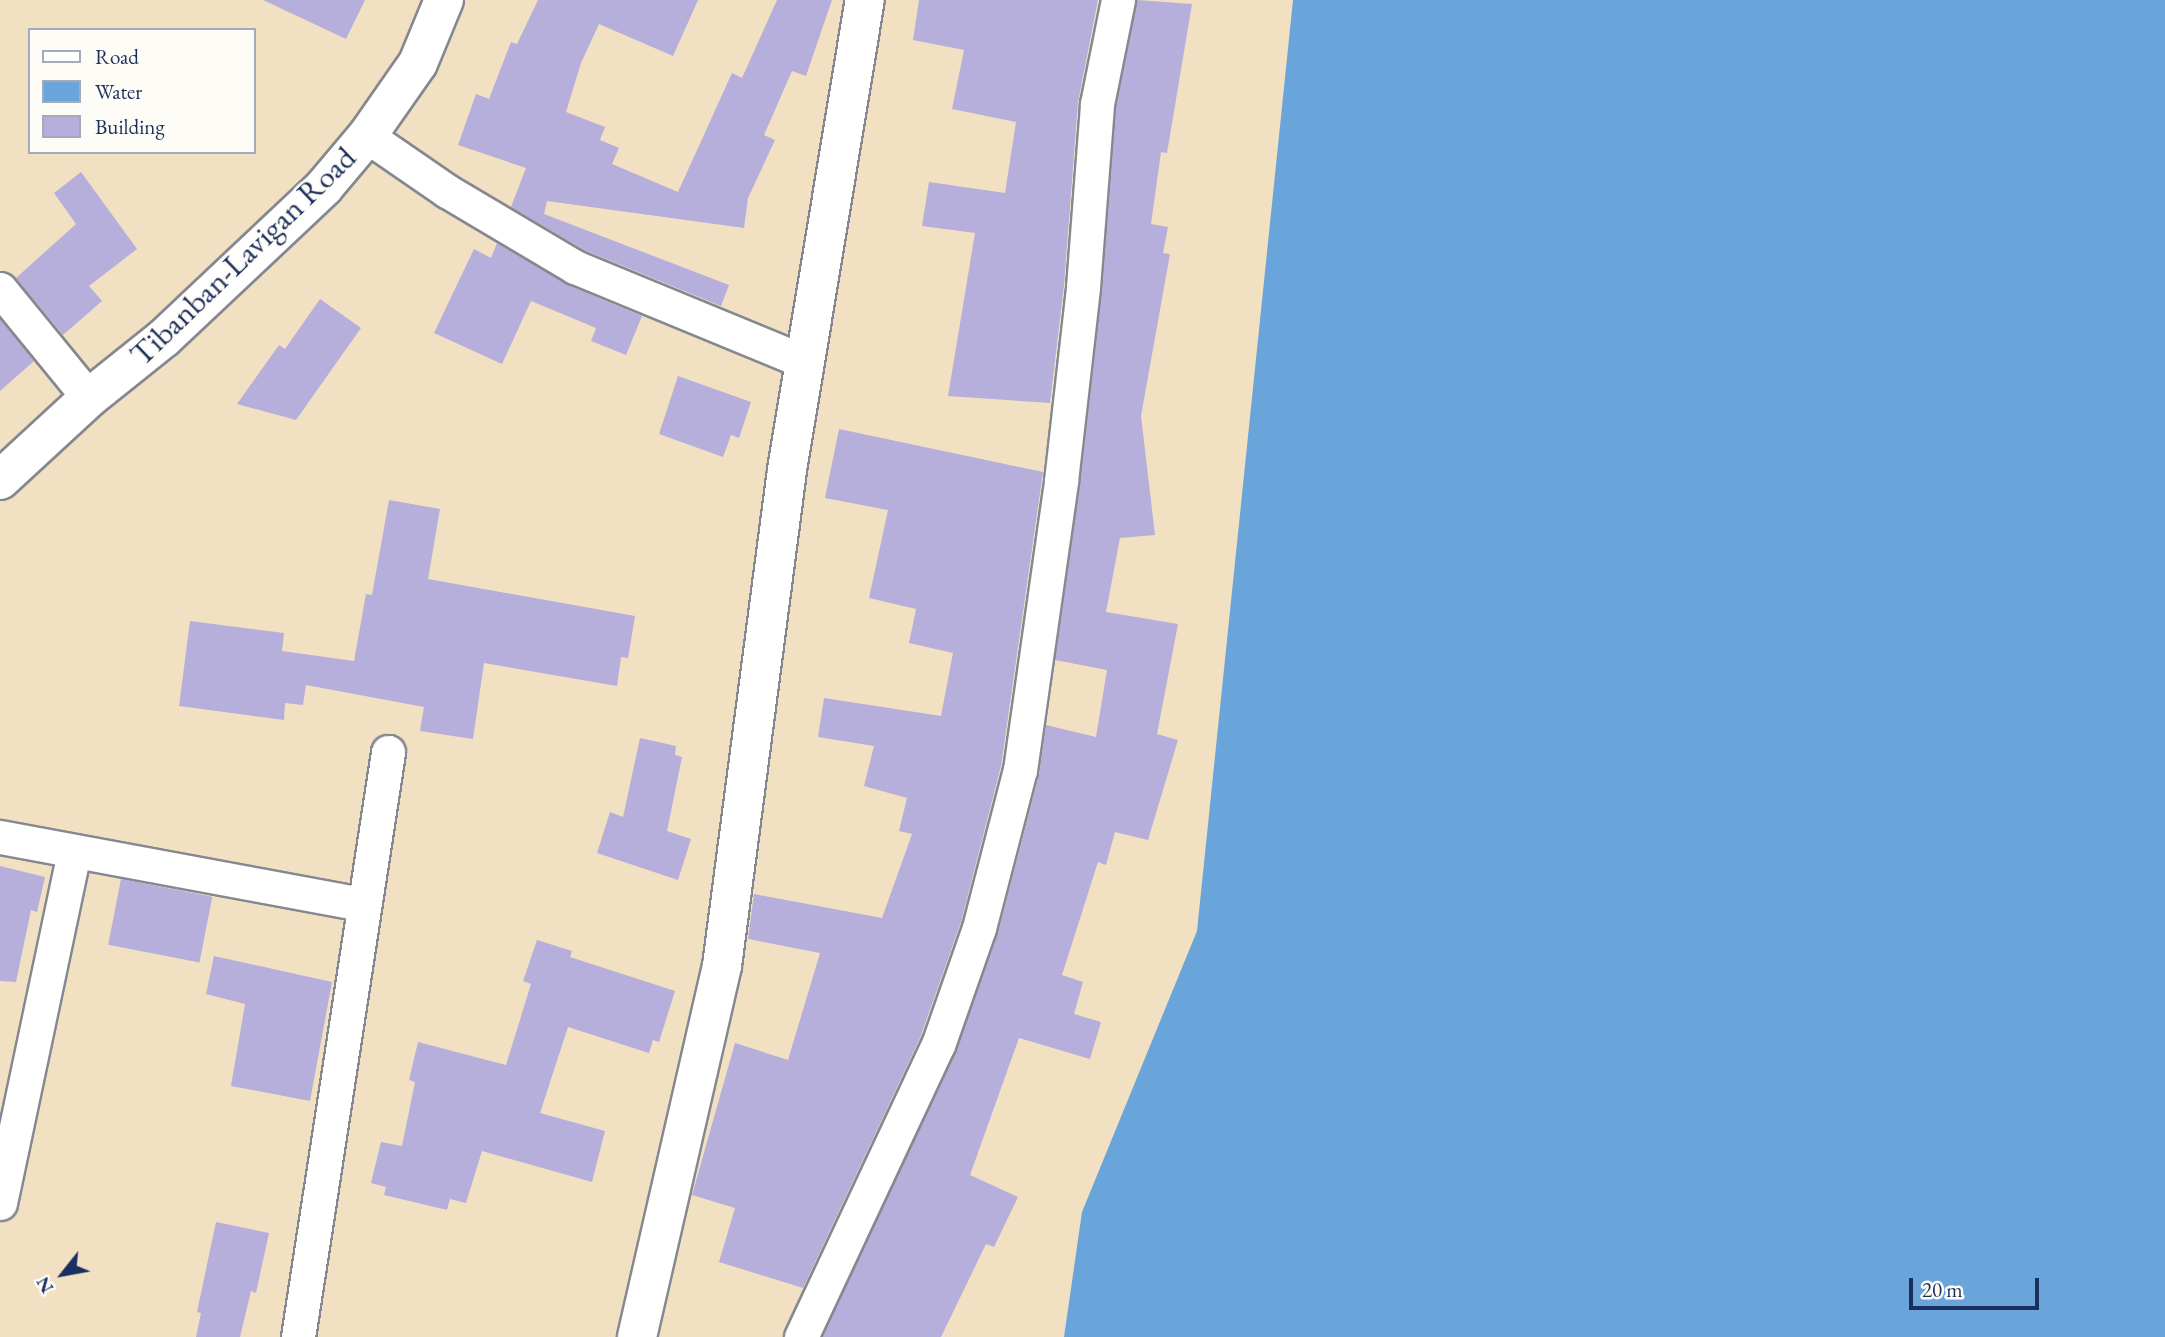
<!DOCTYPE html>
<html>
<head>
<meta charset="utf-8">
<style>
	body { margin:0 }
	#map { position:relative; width:2165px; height:1337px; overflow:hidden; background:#f2e0c2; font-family:"EB Garamond",serif }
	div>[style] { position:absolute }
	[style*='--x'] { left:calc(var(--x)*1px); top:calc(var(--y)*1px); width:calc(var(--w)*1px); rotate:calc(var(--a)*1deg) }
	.water>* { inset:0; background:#69a5da }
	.building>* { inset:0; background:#b6aedb; transform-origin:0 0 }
	.roads { filter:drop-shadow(2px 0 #868890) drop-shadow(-2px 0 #868890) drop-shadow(0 2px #868890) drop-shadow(0 -2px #868890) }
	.minor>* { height:33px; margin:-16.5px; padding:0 16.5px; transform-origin:16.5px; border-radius:16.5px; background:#fff }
	.tertiary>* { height:38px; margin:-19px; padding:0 19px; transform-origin:19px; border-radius:19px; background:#fff }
	.secondary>* { height:38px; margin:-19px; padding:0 19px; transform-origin:19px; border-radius:19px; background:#fff }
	span { translate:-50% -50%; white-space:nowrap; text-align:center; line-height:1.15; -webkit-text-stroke:5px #fdfcf7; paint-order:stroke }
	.street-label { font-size:32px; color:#1b2f5e }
	.legend { position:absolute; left:28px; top:28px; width:228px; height:126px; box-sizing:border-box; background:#fdfcf7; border:2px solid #a3aaba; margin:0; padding:9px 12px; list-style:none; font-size:21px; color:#1b2f5e }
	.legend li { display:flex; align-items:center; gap:14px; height:35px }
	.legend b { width:35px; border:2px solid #a3aaba }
	.north { position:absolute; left:28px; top:1239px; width:70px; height:70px; -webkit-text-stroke:5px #fdfcf7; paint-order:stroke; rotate:239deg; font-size:19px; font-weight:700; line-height:28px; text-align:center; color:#1b2f5e }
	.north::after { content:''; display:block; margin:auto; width:24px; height:32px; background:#1b2f5e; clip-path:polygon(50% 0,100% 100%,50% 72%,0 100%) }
	.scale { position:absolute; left:1909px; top:1278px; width:130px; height:32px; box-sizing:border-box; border:4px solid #1b2f5e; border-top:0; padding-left:9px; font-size:21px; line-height:24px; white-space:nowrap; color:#1b2f5e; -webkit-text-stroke:5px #fdfcf7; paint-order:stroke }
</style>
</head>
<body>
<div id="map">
	<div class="water">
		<i style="clip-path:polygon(1293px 0,2165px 0,2165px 1337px,1064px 1337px,1082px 1212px,1197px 931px)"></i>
	</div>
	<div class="building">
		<i style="clip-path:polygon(263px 0,365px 0,346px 39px)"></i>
		<i style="clip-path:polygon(538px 0,698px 0,673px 56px,599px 24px,581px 63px,566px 112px,605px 127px,600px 140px,619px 148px,612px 164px,678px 192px,732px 73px,742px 78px,777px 0,832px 0,806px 76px,792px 71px,764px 135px,775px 140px,748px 198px,744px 228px,547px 201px,544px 214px,729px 285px,721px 306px,584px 250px,511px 207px,526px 168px,458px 145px,476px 94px,489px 99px,511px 42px,517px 44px)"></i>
		<i style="clip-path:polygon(919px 0,1098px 0,1078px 102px,1064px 285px,1050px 403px,948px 396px,975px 233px,922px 226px,929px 182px,1005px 193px,1016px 122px,952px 109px,964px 50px,913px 40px)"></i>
		<i style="clip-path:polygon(1137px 0,1192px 4px,1167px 153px,1161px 152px,1151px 224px,1168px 227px,1163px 253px,1170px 254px,1141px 416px,1155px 535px,1120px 538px,1106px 612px,1178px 624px,1157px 734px,1178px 740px,1148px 840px,1115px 832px,1106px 865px,1098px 862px,1062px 975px,1083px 982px,1074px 1014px,1101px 1022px,1090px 1059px,1019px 1038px,970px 1175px,1018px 1197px,994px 1247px,986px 1244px,941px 1337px,822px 1337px,956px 1051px,998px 933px,1039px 775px,1046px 725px,1096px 737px,1107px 670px,1055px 660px,1080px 483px,1102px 289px,1116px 107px)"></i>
		<i style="clip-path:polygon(81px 172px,137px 249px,89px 286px,102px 301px,63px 335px,16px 278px,76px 224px,54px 193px)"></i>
		<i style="clip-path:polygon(497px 243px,568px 285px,642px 316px,626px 355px,591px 341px,596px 328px,531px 301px,502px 364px,434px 333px,474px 249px,491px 258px)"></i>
		<i style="clip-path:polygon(320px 299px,361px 328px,296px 420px,237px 404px,279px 345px,285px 349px)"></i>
		<i style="clip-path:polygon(0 319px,34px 361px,0 391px)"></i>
		<i style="clip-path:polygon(678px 376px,751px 402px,739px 438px,731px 435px,723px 457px,659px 434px)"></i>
		<i style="clip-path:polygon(839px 429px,1043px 472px,1001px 766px,961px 922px,920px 1038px,803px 1288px,719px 1262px,735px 1208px,692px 1195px,735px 1043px,788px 1060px,820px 953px,748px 939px,754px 894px,882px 918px,912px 834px,899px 831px,907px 798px,864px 786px,874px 746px,818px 737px,824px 698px,941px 716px,953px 653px,909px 643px,916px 609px,869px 598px,888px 510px,825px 498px)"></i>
		<i style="clip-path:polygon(389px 500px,440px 509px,428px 579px,635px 616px,628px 658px,621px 657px,617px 686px,484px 663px,473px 739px,420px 731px,424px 707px,306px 685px,303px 705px,285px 703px,284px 720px,179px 706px,190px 621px,284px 633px,282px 651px,354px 661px,366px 594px,372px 595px)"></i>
		<i style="clip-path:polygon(640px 738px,676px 746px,675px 755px,682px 757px,667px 831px,691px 839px,678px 880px,597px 853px,610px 812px,623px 817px)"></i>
		<i style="clip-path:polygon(0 866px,45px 877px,37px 912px,31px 910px,16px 982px,0 981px)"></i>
		<i style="left:121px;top:879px;width:93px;height:67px;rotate:11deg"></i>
		<i style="clip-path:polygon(537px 940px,572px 951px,570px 957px,675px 991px,659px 1042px,653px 1040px,649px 1053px,568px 1027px,540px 1113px,605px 1131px,592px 1182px,482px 1151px,466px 1203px,450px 1199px,447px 1210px,384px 1195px,386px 1187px,371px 1183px,381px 1142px,402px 1146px,415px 1082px,409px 1080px,418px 1042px,506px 1065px,531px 984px,523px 981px)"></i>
		<i style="clip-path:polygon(214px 956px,332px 982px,310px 1101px,231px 1086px,245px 1004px,206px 994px)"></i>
		<i style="clip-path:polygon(216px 1222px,269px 1233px,256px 1293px,251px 1291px,240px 1337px,196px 1337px,201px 1313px,197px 1312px)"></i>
	</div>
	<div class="roads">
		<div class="minor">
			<i style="--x:367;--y:136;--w:97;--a:34.5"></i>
			<i style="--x:447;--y:191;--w:149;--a:30.7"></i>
			<i style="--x:575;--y:267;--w:249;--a:22.4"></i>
			<i style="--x:0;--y:289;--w:141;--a:50.8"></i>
			<i style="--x:0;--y:837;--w:369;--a:10.5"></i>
			<i style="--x:0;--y:1203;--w:358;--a:-78.1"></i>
			<i style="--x:298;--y:1337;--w:592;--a:-81.25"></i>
			<i style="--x:801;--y:1337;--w:323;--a:-64.9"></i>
			<i style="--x:938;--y:1045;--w:124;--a:-70.7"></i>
			<i style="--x:979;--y:928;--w:163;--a:-75.5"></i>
			<i style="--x:1020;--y:770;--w:292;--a:-81.9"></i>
			<i style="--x:1061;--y:481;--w:195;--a:-83.5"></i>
			<i style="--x:1083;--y:287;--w:184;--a:-85.6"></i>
			<i style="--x:1097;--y:104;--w:106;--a:-78.6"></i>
		</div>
		<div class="tertiary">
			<i style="--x:637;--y:1337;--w:381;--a:-77.1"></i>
			<i style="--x:722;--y:966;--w:500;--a:-82.53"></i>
			<i style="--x:787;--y:470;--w:476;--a:-80.6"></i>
		</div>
		<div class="secondary">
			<i style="--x:0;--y:480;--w:121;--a:-42.7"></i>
			<i style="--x:89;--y:398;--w:96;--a:-38.7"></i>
			<i style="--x:164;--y:338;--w:220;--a:-43.3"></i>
			<i style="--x:324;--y:187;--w:67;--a:-49.9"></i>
			<i style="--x:367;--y:136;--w:89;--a:-55.1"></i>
			<i style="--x:418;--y:63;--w:68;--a:-67.6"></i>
		</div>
	</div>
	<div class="street-label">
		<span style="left:243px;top:256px;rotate:-44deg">Tibanban-Lavigan Road</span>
	</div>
	<ul class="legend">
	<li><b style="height:9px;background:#fff"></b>Road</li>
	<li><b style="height:19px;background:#69a5da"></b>Water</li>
	<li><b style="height:19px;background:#b6aedb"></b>Building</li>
	</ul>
	<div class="north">N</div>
	<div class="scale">20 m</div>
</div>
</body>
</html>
